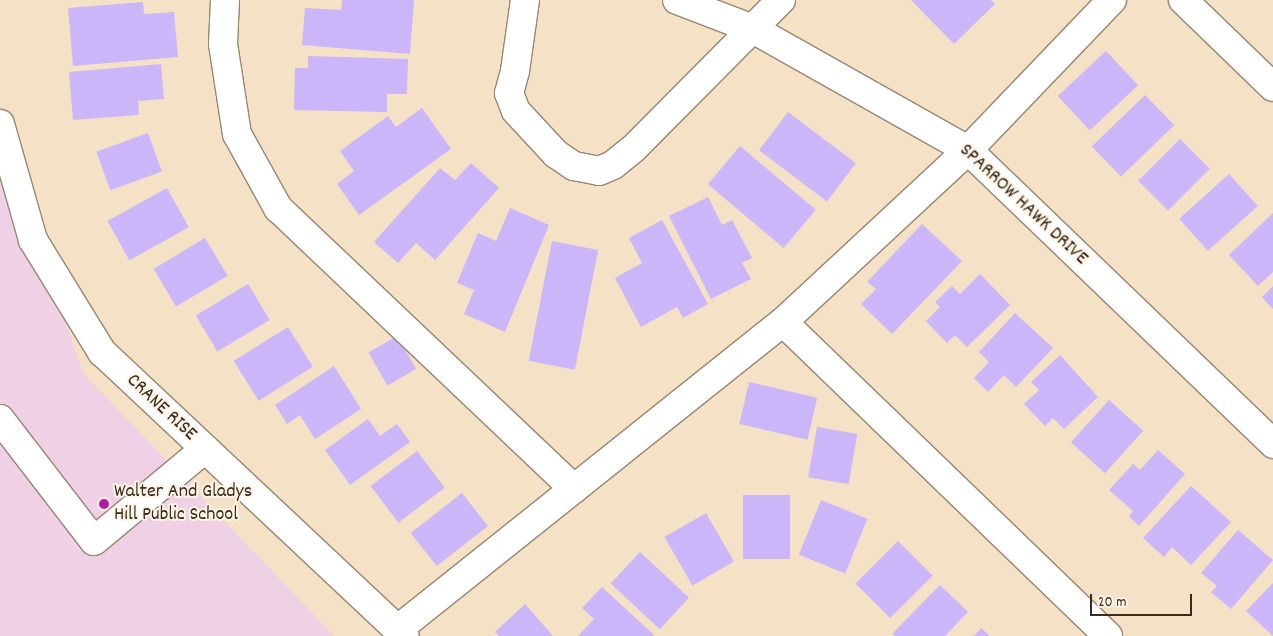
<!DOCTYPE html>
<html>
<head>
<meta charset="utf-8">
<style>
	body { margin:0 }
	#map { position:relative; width:1273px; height:636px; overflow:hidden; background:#f4e1c6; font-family:Dekko,sans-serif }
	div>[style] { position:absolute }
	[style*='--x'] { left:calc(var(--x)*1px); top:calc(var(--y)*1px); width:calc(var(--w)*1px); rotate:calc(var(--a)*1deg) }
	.built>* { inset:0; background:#efd0e5 }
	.building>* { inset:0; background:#cbb6f9; transform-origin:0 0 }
	.roads { filter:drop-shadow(1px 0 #988672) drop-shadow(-1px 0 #988672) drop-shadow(0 1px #988672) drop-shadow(0 -1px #988672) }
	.minor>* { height:28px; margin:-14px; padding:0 14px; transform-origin:14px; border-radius:14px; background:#fff }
	.dots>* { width:14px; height:14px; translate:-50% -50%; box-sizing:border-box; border:2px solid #fcf5e5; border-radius:50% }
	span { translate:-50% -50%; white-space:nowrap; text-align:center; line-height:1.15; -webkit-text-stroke:4px #fcf5e5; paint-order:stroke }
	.street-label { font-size:20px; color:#3b2a1e }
	.poi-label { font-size:20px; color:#3b2a1e }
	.left { translate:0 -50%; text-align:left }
	.scale { position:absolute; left:1090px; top:594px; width:102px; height:22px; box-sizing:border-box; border:2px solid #3b2a1e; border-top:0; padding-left:6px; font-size:15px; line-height:18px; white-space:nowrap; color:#3b2a1e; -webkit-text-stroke:4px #fcf5e5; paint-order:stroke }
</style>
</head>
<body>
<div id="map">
	<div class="built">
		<i style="clip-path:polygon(0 127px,83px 373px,334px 636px,0 636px)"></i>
	</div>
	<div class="building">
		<i style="clip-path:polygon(342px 0,414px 0,410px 54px,302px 45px,305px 8px,341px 10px)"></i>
		<i style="clip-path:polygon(911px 0,991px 0,995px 4px,954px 44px)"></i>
		<i style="clip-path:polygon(143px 2px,144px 14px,174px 12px,178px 57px,73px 66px,68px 8px)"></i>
		<i style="left:1106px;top:51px;width:47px;height:66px;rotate:47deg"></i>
		<i style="clip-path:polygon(308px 56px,408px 59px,407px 94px,387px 94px,387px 112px,294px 110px,295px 68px,308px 68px)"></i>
		<i style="clip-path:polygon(161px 64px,164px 99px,138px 101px,139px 115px,73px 120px,69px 72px)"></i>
		<i style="left:1145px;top:95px;width:42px;height:74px;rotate:46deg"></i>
		<i style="clip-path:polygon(422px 108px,451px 149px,359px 215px,337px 184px,354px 171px,340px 151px,388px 116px,396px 127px)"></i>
		<i style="left:788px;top:112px;width:85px;height:48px;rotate:37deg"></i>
		<i style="left:148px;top:133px;width:41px;height:55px;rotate:70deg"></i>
		<i style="left:1180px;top:139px;width:42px;height:59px;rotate:45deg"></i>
		<i style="left:740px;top:146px;width:99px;height:50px;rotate:40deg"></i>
		<i style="clip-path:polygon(471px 163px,499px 188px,435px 260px,416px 243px,398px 263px,374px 242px,440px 168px,455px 180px)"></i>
		<i style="left:1229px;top:174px;width:43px;height:67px;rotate:48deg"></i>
		<i style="left:167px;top:188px;width:45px;height:68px;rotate:61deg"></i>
		<i style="clip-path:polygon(708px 197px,722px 225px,732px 220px,752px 258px,742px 263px,751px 279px,711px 299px,669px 216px)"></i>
		<i style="clip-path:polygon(510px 208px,549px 225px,505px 332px,464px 314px,474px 290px,457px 283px,478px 233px,496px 241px)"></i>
		<i style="clip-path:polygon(1273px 213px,1273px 272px,1258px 286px,1229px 255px)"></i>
		<i style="clip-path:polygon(662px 220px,708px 304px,683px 318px,677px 307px,641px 327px,615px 278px,642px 263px,629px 238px)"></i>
		<i style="clip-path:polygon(922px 224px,962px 261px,892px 334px,861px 304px,876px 289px,867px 282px)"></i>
		<i style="left:205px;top:238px;width:44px;height:60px;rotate:59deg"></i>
		<i style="left:552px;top:241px;width:47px;height:122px;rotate:11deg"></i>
		<i style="clip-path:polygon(980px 274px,1010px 305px,967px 347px,955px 335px,947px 343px,926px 321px,940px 307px,935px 302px,952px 286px,960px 294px)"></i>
		<i style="left:248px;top:284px;width:42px;height:61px;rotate:59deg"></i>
		<i style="clip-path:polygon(1273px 286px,1273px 309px,1262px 297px)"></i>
		<i style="clip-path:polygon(1015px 313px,1053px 348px,1016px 387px,1004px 375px,988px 392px,974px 378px,989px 362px,979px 352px)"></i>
		<i style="left:288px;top:327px;width:47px;height:64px;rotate:58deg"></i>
		<i style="left:397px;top:336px;width:38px;height:33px;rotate:60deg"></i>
		<i style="clip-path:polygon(1060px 355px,1098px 397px,1064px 429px,1053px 418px,1045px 426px,1024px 404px,1039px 390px,1031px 382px)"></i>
		<i style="clip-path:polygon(334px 366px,361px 409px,315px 439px,300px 415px,287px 424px,275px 405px)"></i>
		<i style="left:749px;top:382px;width:70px;height:43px;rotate:13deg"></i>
		<i style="left:1109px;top:400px;width:46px;height:57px;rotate:42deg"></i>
		<i style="clip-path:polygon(368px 419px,380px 436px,397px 424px,410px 442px,350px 485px,325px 450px)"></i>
		<i style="left:817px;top:427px;width:41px;height:51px;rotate:10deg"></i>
		<i style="clip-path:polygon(1158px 450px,1185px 474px,1139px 526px,1129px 516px,1133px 511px,1109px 490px,1133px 464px,1140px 470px)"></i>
		<i style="left:417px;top:451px;width:46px;height:58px;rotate:53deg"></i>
		<i style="clip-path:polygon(1191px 486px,1231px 522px,1191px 565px,1172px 547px,1164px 557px,1143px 538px)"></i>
		<i style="left:462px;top:493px;width:42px;height:65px;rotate:52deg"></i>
		<i style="left:743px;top:495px;width:47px;height:64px"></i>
		<i style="left:821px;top:500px;width:50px;height:59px;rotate:22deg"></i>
		<i style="left:706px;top:513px;width:56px;height:48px;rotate:60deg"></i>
		<i style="clip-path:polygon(1238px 530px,1273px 560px,1231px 609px,1211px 592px,1217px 586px,1201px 573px)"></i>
		<i style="left:898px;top:541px;width:49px;height:60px;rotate:45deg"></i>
		<i style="left:640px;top:552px;width:67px;height:43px;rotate:43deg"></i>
		<i style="clip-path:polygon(1273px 583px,1273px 636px,1246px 611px)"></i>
		<i style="clip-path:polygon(940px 585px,968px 612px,945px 636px,895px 636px,892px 634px)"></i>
		<i style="clip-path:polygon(602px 587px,654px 635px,653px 636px,578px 636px,594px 619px,582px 608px)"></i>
		<i style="clip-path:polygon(525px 604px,553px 636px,499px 636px,495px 632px)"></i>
		<i style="clip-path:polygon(981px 628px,990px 636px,974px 636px)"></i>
	</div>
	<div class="roads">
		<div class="minor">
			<i style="--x:225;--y:0;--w:44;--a:92.6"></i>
			<i style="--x:223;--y:44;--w:91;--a:81.2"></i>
			<i style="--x:237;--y:134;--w:85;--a:61"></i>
			<i style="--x:278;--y:208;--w:408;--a:43.5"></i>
			<i style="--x:525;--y:0;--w:72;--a:98"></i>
			<i style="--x:515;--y:71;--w:23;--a:105"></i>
			<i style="--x:509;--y:93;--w:19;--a:69"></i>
			<i style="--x:516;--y:111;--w:59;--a:47.1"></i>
			<i style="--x:556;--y:154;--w:22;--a:34"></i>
			<i style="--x:574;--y:166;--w:25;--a:11"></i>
			<i style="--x:599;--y:171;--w:15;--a:-23"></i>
			<i style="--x:613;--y:165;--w:26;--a:-39"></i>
			<i style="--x:633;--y:149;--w:210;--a:-45.2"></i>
			<i style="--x:677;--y:0;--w:81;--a:20.9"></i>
			<i style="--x:753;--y:29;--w:247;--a:29.4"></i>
			<i style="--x:968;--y:150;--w:424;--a:43.9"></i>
			<i style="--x:1183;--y:0;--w:125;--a:44"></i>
			<i style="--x:0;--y:124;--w:121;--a:74.1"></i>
			<i style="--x:33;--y:240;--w:132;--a:58.4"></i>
			<i style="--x:102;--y:352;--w:415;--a:43.2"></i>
			<i style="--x:783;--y:322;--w:452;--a:44"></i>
			<i style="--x:0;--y:419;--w:154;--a:52.4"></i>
			<i style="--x:94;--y:541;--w:144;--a:-39.7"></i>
			<i style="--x:397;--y:630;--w:494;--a:-38.6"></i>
			<i style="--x:783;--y:322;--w:253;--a:-42.9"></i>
			<i style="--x:968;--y:150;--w:208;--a:-46.2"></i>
		</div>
	</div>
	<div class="dots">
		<i style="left:104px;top:504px;background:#b5179e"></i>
	</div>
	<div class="street-label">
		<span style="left:1023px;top:205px;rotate:43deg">SPARROW HAWK DRIVE</span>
		<span style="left:161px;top:408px;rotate:43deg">CRANE RISE</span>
	</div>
	<div class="poi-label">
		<span class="left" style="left:114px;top:504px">Walter And Gladys<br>Hill Public School</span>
	</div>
	<div class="scale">20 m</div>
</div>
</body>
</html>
